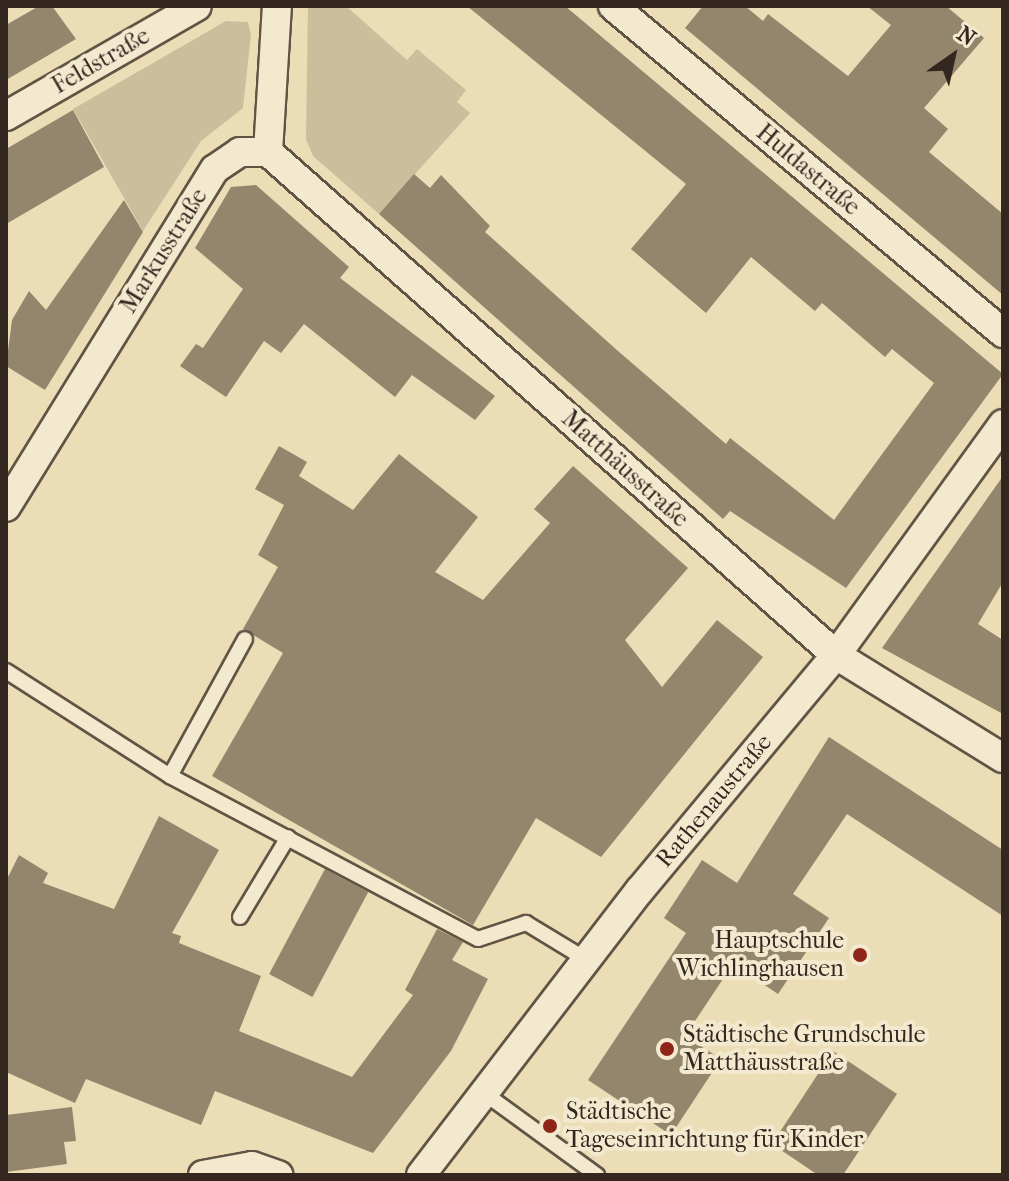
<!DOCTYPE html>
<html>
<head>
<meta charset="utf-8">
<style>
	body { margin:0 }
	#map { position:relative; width:1009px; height:1181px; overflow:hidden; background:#ebddb5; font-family:"IM FELL French Canon",serif }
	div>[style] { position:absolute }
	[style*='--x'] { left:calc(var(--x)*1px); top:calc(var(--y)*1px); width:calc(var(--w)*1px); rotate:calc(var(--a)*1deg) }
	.green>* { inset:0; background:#ccbe9c }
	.building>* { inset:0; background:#93866d; transform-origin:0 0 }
	.roads { filter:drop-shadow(2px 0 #615445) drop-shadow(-2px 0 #615445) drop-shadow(0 2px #615445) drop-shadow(0 -2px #615445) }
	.lane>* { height:14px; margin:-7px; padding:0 7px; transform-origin:7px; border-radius:7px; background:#f2e9cf }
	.street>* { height:28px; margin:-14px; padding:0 14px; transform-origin:14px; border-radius:14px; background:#f2e9cf }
	.dots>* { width:22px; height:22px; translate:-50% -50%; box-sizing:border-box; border:4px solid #f2e9cf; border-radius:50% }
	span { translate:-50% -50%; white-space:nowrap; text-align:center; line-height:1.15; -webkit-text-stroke:8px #f2e9cf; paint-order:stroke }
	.street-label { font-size:24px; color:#332720 }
	.poi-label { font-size:24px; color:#332720 }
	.right { translate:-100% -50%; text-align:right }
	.left { translate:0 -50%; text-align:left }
	.frame { position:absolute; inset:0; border:8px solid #332720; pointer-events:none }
	.north { position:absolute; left:913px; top:16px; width:80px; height:80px; -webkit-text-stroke:6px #f2e9cf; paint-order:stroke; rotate:34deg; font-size:22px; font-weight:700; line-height:32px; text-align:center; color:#332720 }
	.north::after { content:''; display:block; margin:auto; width:28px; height:36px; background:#332720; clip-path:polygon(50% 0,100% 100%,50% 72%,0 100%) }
</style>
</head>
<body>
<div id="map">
	<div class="green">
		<i style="clip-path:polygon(308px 6px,346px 6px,407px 60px,417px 49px,466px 90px,457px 102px,470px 113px,379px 214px,313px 156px,306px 139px)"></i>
		<i style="clip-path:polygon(226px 21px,248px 22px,251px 35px,243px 108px,201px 141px,143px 231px,73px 109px)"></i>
	</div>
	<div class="building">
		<i style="clip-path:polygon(39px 6px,52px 6px,76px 39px,6px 80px,6px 25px)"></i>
		<i style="clip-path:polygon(467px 6px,565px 6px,1003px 374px,846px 588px,730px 511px,723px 519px,379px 214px,414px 174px,430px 188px,441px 175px,490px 226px,485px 232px,618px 351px,726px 444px,730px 438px,834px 520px,934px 383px,892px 349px,885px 357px,822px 303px,815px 311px,751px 257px,706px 313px,631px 249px,686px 184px)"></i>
		<i style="clip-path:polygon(703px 6px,745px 6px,763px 21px,768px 14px,848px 76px,891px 25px,867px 6px,946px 6px,984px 38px,924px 108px,948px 129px,929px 152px,1003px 214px,1003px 295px,685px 28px)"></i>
		<i style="clip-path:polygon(73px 110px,104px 167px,6px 224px,6px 149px)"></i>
		<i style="clip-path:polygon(256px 185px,349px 267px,340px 278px,495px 396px,475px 420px,412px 375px,395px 397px,304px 324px,281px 353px,264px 341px,226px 397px,180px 366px,196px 344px,203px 348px,243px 289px,195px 248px,231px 187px)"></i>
		<i style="clip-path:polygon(124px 200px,143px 232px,45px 390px,6px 366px,12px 320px,29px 291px,46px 310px)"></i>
		<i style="clip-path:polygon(279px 446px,307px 462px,299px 476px,353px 510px,399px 454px,478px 517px,435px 572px,483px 600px,550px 523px,534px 509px,573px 466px,688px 568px,625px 640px,662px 687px,717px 620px,763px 657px,601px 857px,536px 818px,473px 925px,212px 776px,283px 653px,243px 629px,278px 567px,258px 555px,284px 505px,255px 489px)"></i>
		<i style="clip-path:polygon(1003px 476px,1003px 582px,978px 624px,1003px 640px,1003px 714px,882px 648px)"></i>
		<i style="clip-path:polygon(829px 737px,1003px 850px,1003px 916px,847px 814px,793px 894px,829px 918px,778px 994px,733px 964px,685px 1036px,721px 1059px,671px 1135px,588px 1080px,686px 933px,664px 918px,702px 860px,737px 883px)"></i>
		<i style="clip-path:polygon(159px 816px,219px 850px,172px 933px,181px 936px,179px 943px,261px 976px,239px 1031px,352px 1077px,413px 995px,405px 990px,437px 929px,463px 942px,452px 960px,488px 979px,451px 1051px,373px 1153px,215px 1091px,201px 1125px,86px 1079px,75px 1103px,6px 1072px,6px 881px,19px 855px,48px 873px,43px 883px,114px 909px)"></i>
		<i style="left:325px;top:869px;width:49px;height:119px;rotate:28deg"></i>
		<i style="clip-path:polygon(833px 1051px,897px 1094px,843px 1175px,818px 1175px,772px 1144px)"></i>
		<i style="clip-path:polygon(72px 1107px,76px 1141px,64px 1142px,67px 1164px,6px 1172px,6px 1115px)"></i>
	</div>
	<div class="roads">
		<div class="lane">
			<i style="--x:6;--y:671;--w:195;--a:32.6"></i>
			<i style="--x:170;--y:776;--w:348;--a:27.9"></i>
			<i style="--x:478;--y:939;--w:51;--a:-18.4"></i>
			<i style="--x:526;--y:923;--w:71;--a:31.2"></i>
			<i style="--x:170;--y:776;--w:156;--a:-61.3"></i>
			<i style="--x:240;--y:917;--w:93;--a:-59"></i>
			<i style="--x:484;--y:1093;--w:140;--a:36"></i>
		</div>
		<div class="street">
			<i style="--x:613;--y:6;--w:509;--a:39.98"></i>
			<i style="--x:6;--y:116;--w:220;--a:-29.9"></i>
			<i style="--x:268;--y:152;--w:759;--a:41.53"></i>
			<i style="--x:836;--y:655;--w:196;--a:31.7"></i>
			<i style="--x:6;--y:507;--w:397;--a:-58.3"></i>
			<i style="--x:215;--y:169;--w:30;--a:-34"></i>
			<i style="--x:240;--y:152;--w:28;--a:0"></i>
			<i style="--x:268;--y:152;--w:146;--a:-86.5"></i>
			<i style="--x:203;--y:1175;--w:50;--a:-10.4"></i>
			<i style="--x:252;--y:1166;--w:28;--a:19"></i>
			<i style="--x:421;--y:1175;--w:359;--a:-52.5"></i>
			<i style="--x:640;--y:890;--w:306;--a:-50.2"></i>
			<i style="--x:836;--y:655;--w:285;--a:-54.1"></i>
		</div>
	</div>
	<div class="dots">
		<i style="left:860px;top:955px;background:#8f2418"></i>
		<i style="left:667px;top:1049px;background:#8f2418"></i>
		<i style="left:550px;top:1126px;background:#8f2418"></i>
	</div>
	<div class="street-label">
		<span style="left:101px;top:61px;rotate:-30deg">Feldstraße</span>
		<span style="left:808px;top:170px;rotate:40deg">Huldastraße</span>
		<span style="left:164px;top:251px;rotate:-58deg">Markusstraße</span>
		<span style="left:625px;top:469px;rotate:42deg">Matthäusstraße</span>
		<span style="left:714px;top:801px;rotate:-50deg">Rathenaustraße</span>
	</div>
	<div class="poi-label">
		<span class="right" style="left:844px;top:955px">Hauptschule<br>Wichlinghausen</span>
		<span class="left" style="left:683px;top:1049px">Städtische Grundschule<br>Matthäusstraße</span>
		<span class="left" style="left:566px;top:1126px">Städtische<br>Tageseinrichtung für Kinder</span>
	</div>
	<div class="frame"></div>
	<div class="north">N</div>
</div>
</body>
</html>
